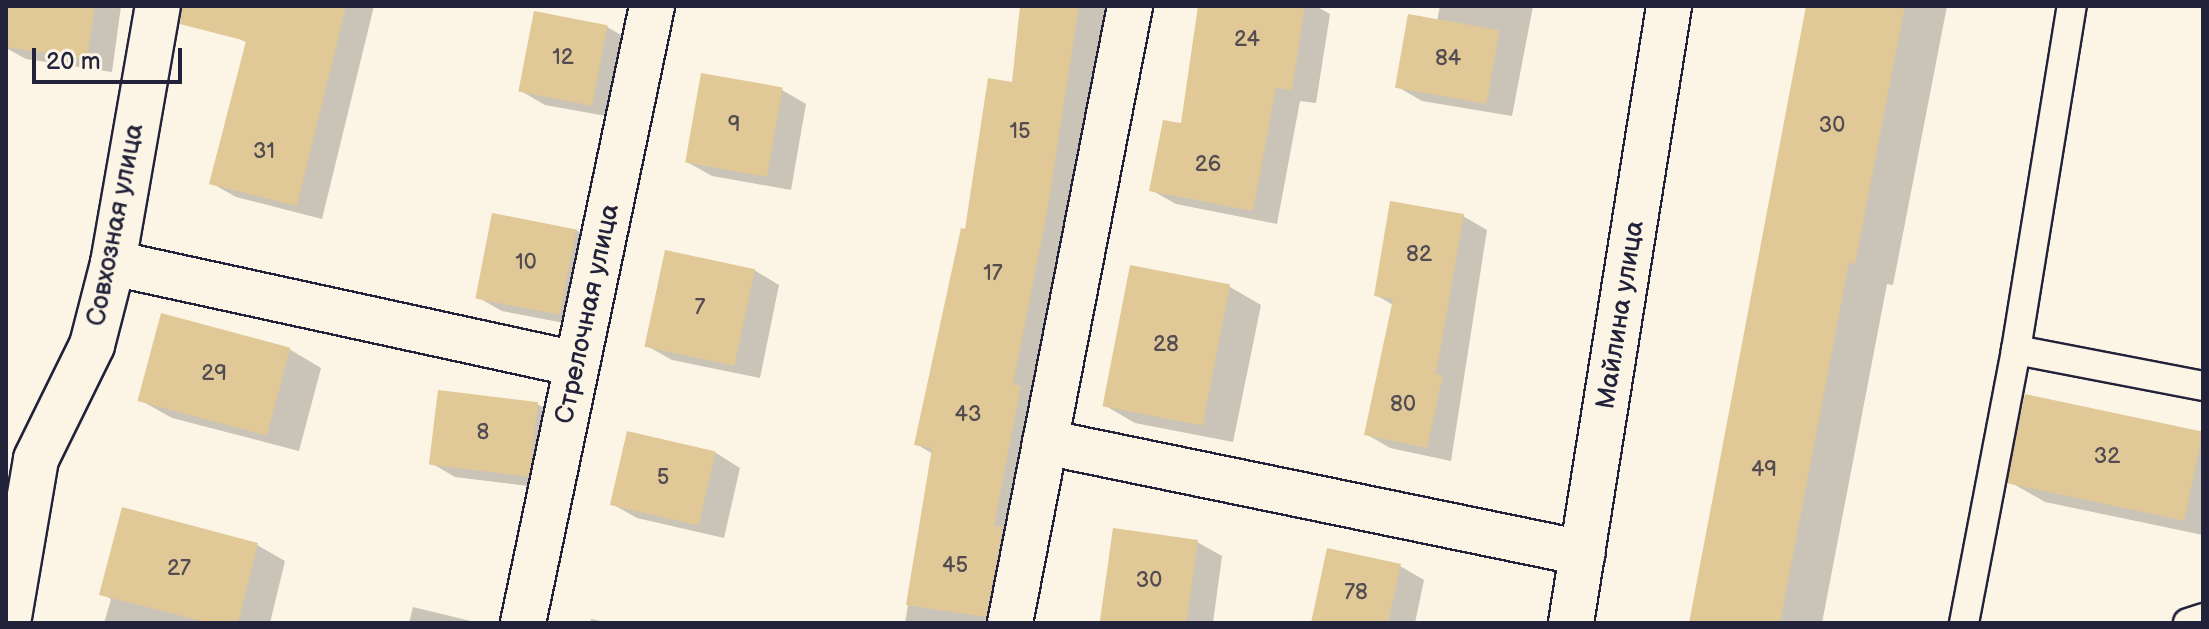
<!DOCTYPE html>
<html>
<head>
<meta charset="utf-8">
<style>
	body { margin:0 }
	#map { position:relative; width:2209px; height:629px; overflow:hidden; background:#fcf5e5; font-family:"Balsamiq Sans",sans-serif }
	div>[style] { position:absolute }
	[style*='--x'] { left:calc(var(--x)*1px); top:calc(var(--y)*1px); width:calc(var(--w)*1px); rotate:calc(var(--a)*1deg) }
	.shadow>* { inset:0; background:#0003 }
	.building>* { inset:0; background:#e1c897; transform-origin:0 0 }
	.roads { filter:drop-shadow(2px 0 #22223b) drop-shadow(-2px 0 #22223b) drop-shadow(0 2px #22223b) drop-shadow(0 -2px #22223b) }
	.service>* { height:28px; margin:-14px; padding:0 14px; transform-origin:14px; border-radius:14px; background:#fcf5e5 }
	.minor>* { height:44px; margin:-22px; padding:0 22px; transform-origin:22px; border-radius:22px; background:#fcf5e5 }
	.secondary>* { height:44px; margin:-22px; padding:0 22px; transform-origin:22px; border-radius:22px; background:#fcf5e5 }
	span { translate:-50% -50%; white-space:nowrap; text-align:center; line-height:1.15; -webkit-text-stroke:7px #fcf5e5; paint-order:stroke }
	.number-label { font-size:22px; color:#524c52 }
	.number-label span { -webkit-text-stroke-width:0 }
	.street-label { font-size:26px; color:#22223b }
	.frame { position:absolute; inset:0; border:8px solid #22223b; pointer-events:none }
	.scale { position:absolute; left:32px; top:48px; width:150px; height:36px; box-sizing:border-box; border:4px solid #22223b; border-top:0; padding-left:10px; font-size:24px; line-height:28px; white-space:nowrap; color:#22223b; -webkit-text-stroke:6px #fcf5e5; paint-order:stroke }
</style>
</head>
<body>
<div id="map">
	<div class="shadow">
		<i style="clip-path:polygon(8px 6px,121px 6px,112px 72px,26px 59px,6px 48px)"></i>
		<i style="clip-path:polygon(243px 6px,374px 6px,322px 219px,236px 197px,211px 183px,247px 43px,235px 36px)"></i>
		<i style="clip-path:polygon(1022px 6px,1116px 6px,1112px 45px,1099px 43px,1011px 623px,905px 623px,933px 454px,916px 444px,967px 231px,1013px 84px)"></i>
		<i style="clip-path:polygon(1200px 6px,1316px 6px,1330px 14px,1316px 103px,1300px 101px,1277px 224px,1176px 204px,1151px 190px,1182px 125px)"></i>
		<i style="clip-path:polygon(1440px 6px,1533px 6px,1512px 116px,1422px 101px,1398px 87px,1437px 21px)"></i>
		<i style="clip-path:polygon(1809px 6px,1947px 6px,1893px 285px,1887px 284px,1822px 623px,1691px 623px)"></i>
		<i style="clip-path:polygon(607px 27px,632px 41px,617px 118px,545px 105px,521px 91px)"></i>
		<i style="clip-path:polygon(782px 90px,806px 104px,791px 190px,712px 176px,687px 162px)"></i>
		<i style="clip-path:polygon(1463px 216px,1487px 230px,1451px 461px,1390px 448px,1366px 434px,1393px 305px,1376px 295px)"></i>
		<i style="clip-path:polygon(576px 230px,601px 245px,585px 327px,502px 311px,477px 297px)"></i>
		<i style="clip-path:polygon(1132px 268px,1230px 287px,1261px 305px,1233px 442px,1135px 423px,1104px 405px)"></i>
		<i style="clip-path:polygon(754px 270px,779px 285px,760px 378px,672px 360px,647px 346px)"></i>
		<i style="clip-path:polygon(289px 349px,321px 368px,299px 451px,172px 418px,140px 400px)"></i>
		<i style="clip-path:polygon(537px 404px,562px 418px,552px 489px,455px 477px,431px 463px)"></i>
		<i style="clip-path:polygon(629px 433px,716px 453px,740px 468px,724px 538px,637px 518px,612px 504px)"></i>
		<i style="clip-path:polygon(2203px 434px,2203px 535px,2045px 502px,2010px 482px)"></i>
		<i style="clip-path:polygon(1197px 542px,1222px 556px,1213px 623px,1103px 623px)"></i>
		<i style="clip-path:polygon(257px 545px,285px 561px,270px 623px,104px 623px,111px 599px,102px 594px)"></i>
		<i style="clip-path:polygon(1400px 566px,1424px 580px,1415px 623px,1313px 623px)"></i>
		<i style="clip-path:polygon(413px 607px,479px 623px,409px 623px)"></i>
		<i style="clip-path:polygon(591px 619px,610px 623px,590px 623px)"></i>
	</div>
	<div class="building">
		<i style="clip-path:polygon(6px 6px,95px 6px,87px 59px,6px 47px)"></i>
		<i style="clip-path:polygon(182px 6px,346px 6px,297px 206px,209px 184px,246px 41px,180px 24px)"></i>
		<i style="clip-path:polygon(1020px 6px,1079px 6px,1047px 213px,1013px 384px,1021px 386px,994px 526px,1003px 527px,986px 617px,906px 605px,932px 448px,914px 445px,961px 228px,965px 229px,988px 78px,1012px 82px)"></i>
		<i style="clip-path:polygon(1198px 6px,1305px 6px,1292px 90px,1276px 88px,1253px 211px,1149px 191px,1163px 120px,1181px 123px)"></i>
		<i style="clip-path:polygon(1806px 6px,1905px 6px,1855px 264px,1849px 263px,1780px 623px,1689px 623px)"></i>
		<i style="left:534px;top:11px;width:75px;height:82px;rotate:11deg"></i>
		<i style="left:1408px;top:14px;width:93px;height:75px;rotate:10deg"></i>
		<i style="left:701px;top:73px;width:83px;height:91px;rotate:10deg"></i>
		<i style="clip-path:polygon(1390px 201px,1464px 214px,1436px 374px,1443px 375px,1427px 448px,1364px 435px,1393px 299px,1374px 296px)"></i>
		<i style="left:492px;top:213px;width:86px;height:87px;rotate:11deg"></i>
		<i style="left:665px;top:250px;width:92px;height:99px;rotate:12deg"></i>
		<i style="left:1130px;top:265px;width:102px;height:144px;rotate:11deg"></i>
		<i style="left:161px;top:313px;width:134px;height:91px;rotate:15deg"></i>
		<i style="left:438px;top:390px;width:101px;height:75px;rotate:7deg"></i>
		<i style="left:2025px;top:394px;width:182px;height:91px;rotate:12deg"></i>
		<i style="left:627px;top:431px;width:91px;height:76px;rotate:13deg"></i>
		<i style="clip-path:polygon(122px 507px,258px 543px,238px 623px,210px 623px,99px 595px)"></i>
		<i style="left:1113px;top:528px;width:86px;height:96px;rotate:8deg"></i>
		<i style="clip-path:polygon(1327px 548px,1401px 564px,1388px 623px,1311px 623px)"></i>
	</div>
	<div class="roads">
		<div class="service">
			<i style="--x:2016;--y:350;--w:190;--a:10.9"></i>
			<i style="--x:1964;--y:623;--w:278;--a:-79.2"></i>
			<i style="--x:2016;--y:350;--w:349;--a:-80.8"></i>
			<i style="--x:2188;--y:623;--w:16;--a:-18"></i>
		</div>
		<div class="minor">
			<i style="--x:113;--y:263;--w:475;--a:12.3"></i>
			<i style="--x:1045;--y:442;--w:549;--a:11.66"></i>
			<i style="--x:8;--y:623;--w:166;--a:-80.3"></i>
			<i style="--x:36;--y:459;--w:127;--a:-63.8"></i>
			<i style="--x:92;--y:345;--w:85;--a:-75.6"></i>
			<i style="--x:113;--y:263;--w:261;--a:-80.1"></i>
			<i style="--x:523;--y:623;--w:630;--a:-78.19"></i>
			<i style="--x:1010;--y:623;--w:629;--a:-78.99"></i>
		</div>
		<div class="secondary">
			<i style="--x:1571;--y:623;--w:625;--a:-80.97"></i>
		</div>
	</div>
	<div class="number-label">
		<span style="left:1247px;top:40px">24</span>
		<span style="left:563px;top:58px">12</span>
		<span style="left:1448px;top:59px">84</span>
		<span style="left:734px;top:125px">9</span>
		<span style="left:1832px;top:126px">30</span>
		<span style="left:1020px;top:132px">15</span>
		<span style="left:264px;top:152px">31</span>
		<span style="left:1208px;top:165px">26</span>
		<span style="left:1419px;top:255px">82</span>
		<span style="left:526px;top:263px">10</span>
		<span style="left:993px;top:274px">17</span>
		<span style="left:700px;top:308px">7</span>
		<span style="left:1166px;top:345px">28</span>
		<span style="left:214px;top:374px">29</span>
		<span style="left:1403px;top:405px">80</span>
		<span style="left:968px;top:415px">43</span>
		<span style="left:483px;top:433px">8</span>
		<span style="left:2107px;top:457px">32</span>
		<span style="left:1764px;top:470px">49</span>
		<span style="left:663px;top:478px">5</span>
		<span style="left:955px;top:566px">45</span>
		<span style="left:179px;top:569px">27</span>
		<span style="left:1149px;top:581px">30</span>
		<span style="left:1356px;top:593px">78</span>
	</div>
	<div class="street-label">
		<span style="left:116px;top:225px;rotate:-79deg">Совхозная улица</span>
		<span style="left:588px;top:314px;rotate:-78deg">Стрелочная улица</span>
		<span style="left:1621px;top:315px;rotate:-81deg">Майлина улица</span>
	</div>
	<div class="frame"></div>
	<div class="scale">20 m</div>
</div>
</body>
</html>
